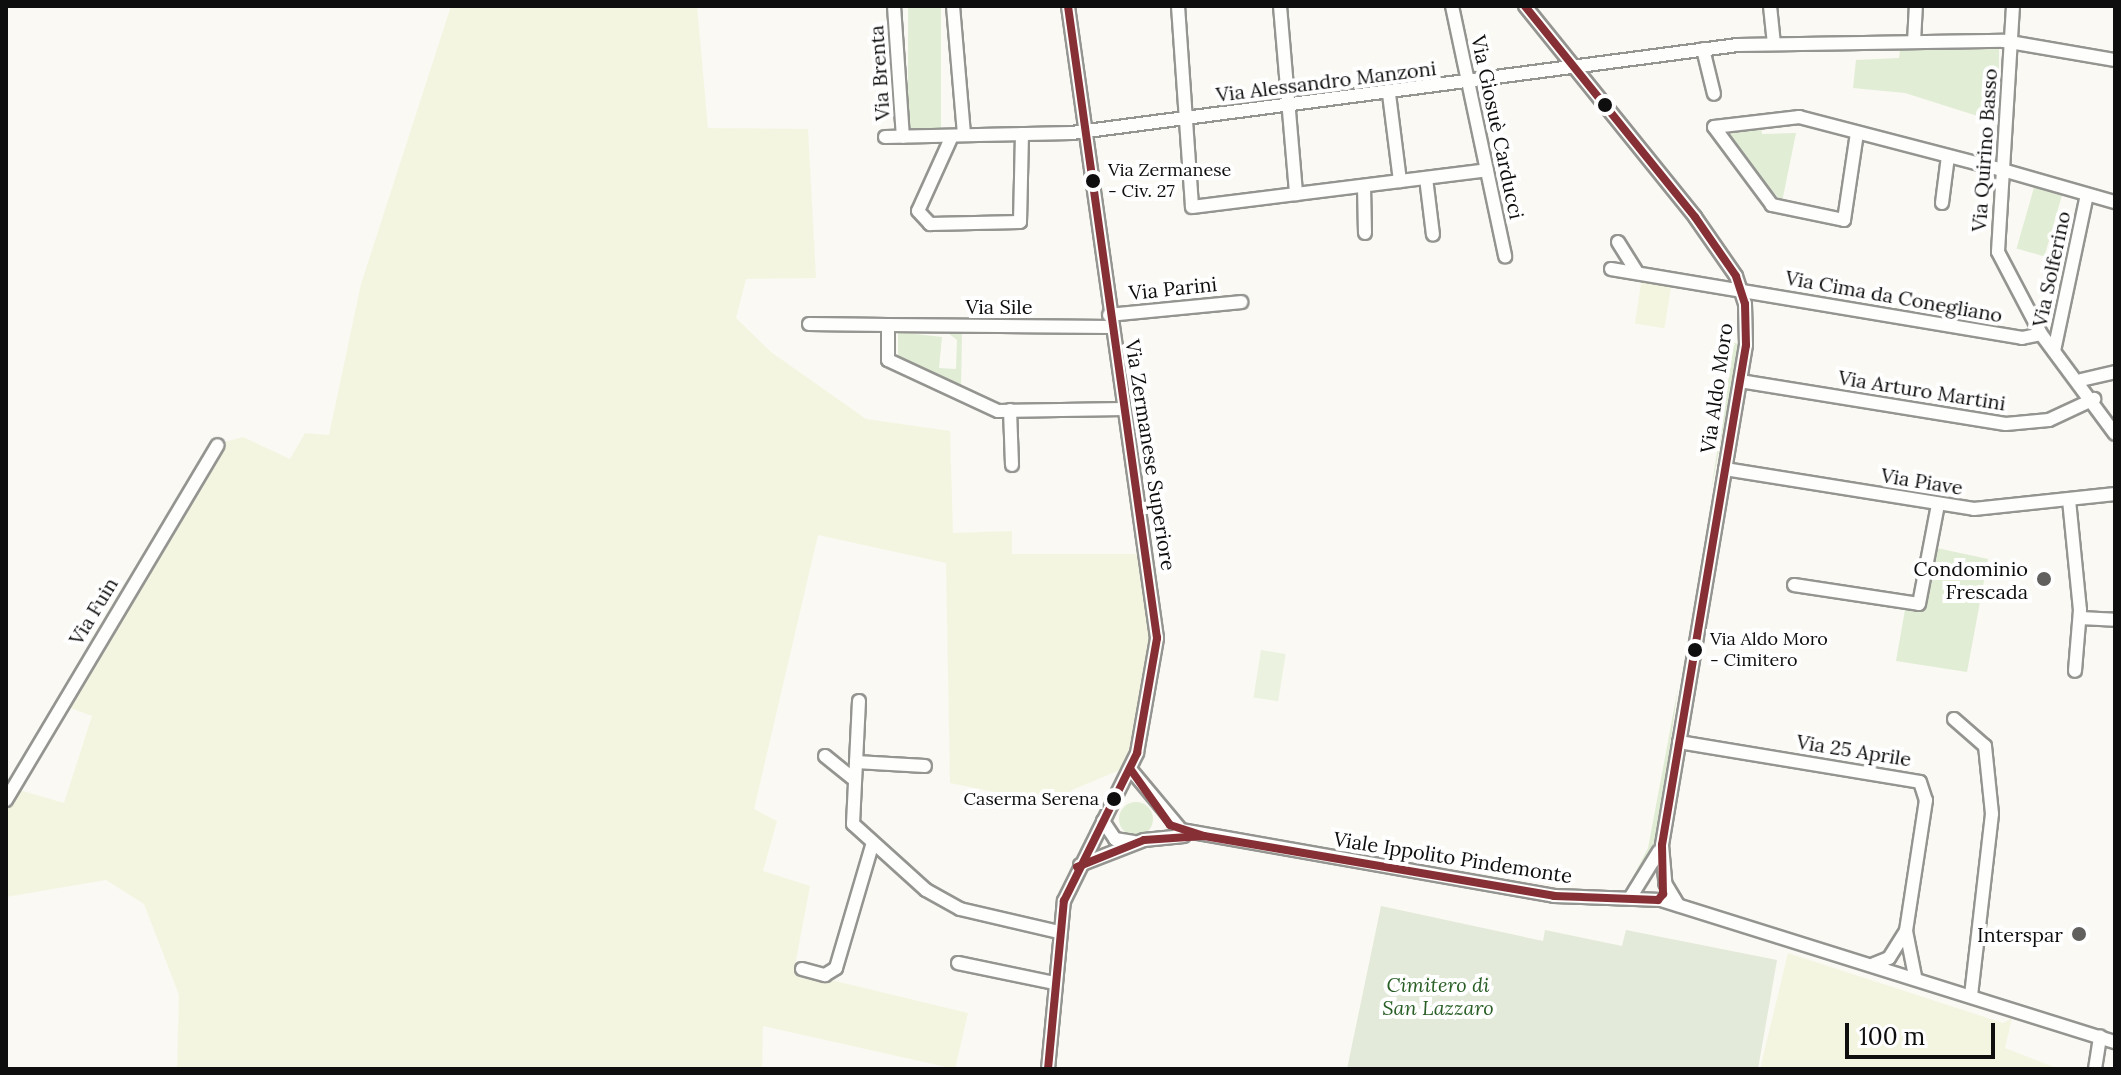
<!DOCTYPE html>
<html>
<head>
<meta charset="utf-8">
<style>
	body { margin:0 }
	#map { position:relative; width:2121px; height:1075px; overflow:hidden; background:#faf9f3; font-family:Lora,serif }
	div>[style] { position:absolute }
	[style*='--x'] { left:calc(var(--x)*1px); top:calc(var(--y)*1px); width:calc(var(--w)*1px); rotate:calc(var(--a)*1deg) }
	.farmland>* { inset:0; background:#f4f5e1; transform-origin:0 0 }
	.green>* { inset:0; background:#e1edd5; transform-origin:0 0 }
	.round { border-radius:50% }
	.cemetery>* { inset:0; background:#e3ead9 }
	.pitch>* { inset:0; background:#ebf2df; transform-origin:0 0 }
	.roads { filter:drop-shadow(2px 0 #949491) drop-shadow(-2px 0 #949491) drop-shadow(0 2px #949491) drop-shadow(0 -2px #949491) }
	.minor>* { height:12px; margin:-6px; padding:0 6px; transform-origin:6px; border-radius:6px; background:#fefefd }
	.bus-1>* { height:8px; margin:-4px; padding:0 4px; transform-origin:4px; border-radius:4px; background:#863036 }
	.dots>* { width:22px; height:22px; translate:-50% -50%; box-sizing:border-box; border:4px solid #fff; border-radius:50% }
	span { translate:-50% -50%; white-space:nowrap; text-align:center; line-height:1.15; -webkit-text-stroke:8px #fff; paint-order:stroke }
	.bus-label { font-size:18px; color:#0e0e0e }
	.left { translate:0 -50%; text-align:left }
	.right { translate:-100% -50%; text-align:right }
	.street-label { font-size:20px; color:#0e0e0e }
	.poi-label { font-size:20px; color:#0e0e0e }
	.park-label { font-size:20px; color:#295e25; font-style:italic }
	.frame { position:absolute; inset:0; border:8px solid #0e0e0e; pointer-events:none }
	.scale { position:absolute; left:1845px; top:1023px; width:150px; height:36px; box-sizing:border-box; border:4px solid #0e0e0e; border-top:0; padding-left:10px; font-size:24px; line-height:28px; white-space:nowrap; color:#0e0e0e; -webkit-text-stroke:6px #fff; paint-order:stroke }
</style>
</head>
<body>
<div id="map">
	<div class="farmland">
		<i style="clip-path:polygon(451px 6px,697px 6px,708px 128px,808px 129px,816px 278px,746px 279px,736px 318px,771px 352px,866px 419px,950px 431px,953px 533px,1012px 531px,1012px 554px,1141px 554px,1151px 644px,1131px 745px,1120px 770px,1072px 790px,1059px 805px,950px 783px,946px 563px,818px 535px,754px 809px,777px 821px,763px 871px,810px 886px,794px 971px,968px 1013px,955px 1069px,763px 1026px,762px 1069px,177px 1069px,179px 995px,144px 904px,106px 880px,6px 897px,6px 806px,16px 789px,64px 803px,92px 716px,65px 706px,225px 442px,243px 437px,290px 459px,305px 433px,329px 435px,361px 284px)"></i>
		<i style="left:1642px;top:278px;width:30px;height:46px;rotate:9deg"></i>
		<i style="clip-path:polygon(1788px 953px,2003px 1023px,2012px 1018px,2005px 1048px,2059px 1069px,1760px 1069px)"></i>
	</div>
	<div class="green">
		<i style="left:908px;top:6px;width:33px;height:124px"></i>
		<i style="clip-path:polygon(1999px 49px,1999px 101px,1987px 119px,1905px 93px,1853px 88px,1856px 60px,1899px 58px,1900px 50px)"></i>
		<i style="clip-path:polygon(1761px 126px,1762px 134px,1796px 133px,1782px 202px,1725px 135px)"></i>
		<i style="left:2035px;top:184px;width:29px;height:67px;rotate:16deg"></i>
		<i style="clip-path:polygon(898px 332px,942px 337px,939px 368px,956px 369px,957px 340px,948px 333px,962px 333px,961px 388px,898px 358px)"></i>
		<i style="clip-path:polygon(1734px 343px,1740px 344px,1711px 491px)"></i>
		<i style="clip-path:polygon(1937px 548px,1988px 559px,1967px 672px,1896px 661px,1905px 610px,1926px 609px)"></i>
		<i style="clip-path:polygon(1678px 688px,1656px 847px,1639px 886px,1632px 879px,1648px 848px)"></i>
		<i class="round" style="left:1119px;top:802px;width:34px;height:34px"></i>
	</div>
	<div class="cemetery">
		<i style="clip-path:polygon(1381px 906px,1543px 941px,1545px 930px,1622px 946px,1626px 930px,1777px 960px,1758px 1069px,1347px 1069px)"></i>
	</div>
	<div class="pitch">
		<i style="left:1261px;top:650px;width:25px;height:48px;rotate:9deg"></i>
	</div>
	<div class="roads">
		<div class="minor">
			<i style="--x:894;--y:6;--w:131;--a:86.1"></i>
			<i style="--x:953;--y:6;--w:129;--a:85.1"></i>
			<i style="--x:1178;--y:6;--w:201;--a:86"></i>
			<i style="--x:1192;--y:207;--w:297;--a:-7.1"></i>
			<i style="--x:1280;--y:6;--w:189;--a:85.1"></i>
			<i style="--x:1452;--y:6;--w:256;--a:78"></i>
			<i style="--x:1525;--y:6;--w:271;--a:51.1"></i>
			<i style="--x:1695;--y:217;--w:72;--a:55.2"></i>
			<i style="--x:1736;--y:276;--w:29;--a:72"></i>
			<i style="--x:1745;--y:304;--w:41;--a:88.6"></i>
			<i style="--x:1746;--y:345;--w:507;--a:99.54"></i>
			<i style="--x:1662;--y:845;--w:38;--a:85"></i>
			<i style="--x:1665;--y:883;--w:26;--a:59"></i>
			<i style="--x:1770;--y:6;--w:38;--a:84"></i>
			<i style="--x:2013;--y:6;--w:246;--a:93.5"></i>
			<i style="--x:1998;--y:252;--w:93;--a:62.3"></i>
			<i style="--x:2041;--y:334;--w:124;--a:53.5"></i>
			<i style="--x:1914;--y:42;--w:36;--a:-87"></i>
			<i style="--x:1703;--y:49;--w:46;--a:76.3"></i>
			<i style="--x:1389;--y:94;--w:88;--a:82.8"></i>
			<i style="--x:1857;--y:133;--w:88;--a:98.5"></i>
			<i style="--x:1844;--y:220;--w:74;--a:-168.2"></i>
			<i style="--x:1772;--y:205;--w:97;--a:-126.6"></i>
			<i style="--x:1714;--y:127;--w:86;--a:-6.7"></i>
			<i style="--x:1799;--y:117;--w:207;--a:14.6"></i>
			<i style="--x:1999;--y:169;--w:121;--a:15.9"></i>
			<i style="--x:952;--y:136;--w:82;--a:114.4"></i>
			<i style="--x:918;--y:211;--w:18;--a:47"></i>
			<i style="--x:930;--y:224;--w:90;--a:-1.3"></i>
			<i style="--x:1020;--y:222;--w:88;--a:-88.7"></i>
			<i style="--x:885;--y:137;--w:187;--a:-1.2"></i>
			<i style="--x:1072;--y:133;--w:672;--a:-7.53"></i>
			<i style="--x:1738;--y:45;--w:266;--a:-0.9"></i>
			<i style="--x:2004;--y:41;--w:113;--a:9.7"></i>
			<i style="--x:1426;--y:178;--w:57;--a:83"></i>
			<i style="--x:1364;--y:186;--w:47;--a:88.8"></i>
			<i style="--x:1942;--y:203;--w:47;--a:-82.7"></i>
			<i style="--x:1618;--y:242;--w:36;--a:58"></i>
			<i style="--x:1611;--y:269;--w:417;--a:9.5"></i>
			<i style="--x:2022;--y:338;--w:19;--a:-12"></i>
			<i style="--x:1109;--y:315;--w:133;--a:-5.6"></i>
			<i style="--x:809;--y:324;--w:79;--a:0.7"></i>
			<i style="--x:1111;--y:327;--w:223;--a:-179.5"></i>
			<i style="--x:888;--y:325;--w:35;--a:90"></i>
			<i style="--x:888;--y:360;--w:121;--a:24.9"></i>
			<i style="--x:998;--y:411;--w:126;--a:-0.9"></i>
			<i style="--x:2054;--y:351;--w:159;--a:-78.1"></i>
			<i style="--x:2081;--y:380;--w:35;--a:-13"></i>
			<i style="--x:1740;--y:381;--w:269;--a:9.2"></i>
			<i style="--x:2006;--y:424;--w:43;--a:-5.3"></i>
			<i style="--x:2049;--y:420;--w:50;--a:-25"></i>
			<i style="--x:1010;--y:410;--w:55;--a:87.9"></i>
			<i style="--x:1725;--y:469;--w:252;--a:9.1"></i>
			<i style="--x:1974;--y:509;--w:142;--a:-6.1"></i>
			<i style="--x:2069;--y:500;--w:111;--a:84.3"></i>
			<i style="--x:2080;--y:610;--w:61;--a:94.7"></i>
			<i style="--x:1794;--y:585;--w:126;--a:8.6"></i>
			<i style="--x:1919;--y:604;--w:102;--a:-79.2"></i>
			<i style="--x:2080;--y:618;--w:35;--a:3"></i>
			<i style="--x:859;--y:701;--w:123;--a:92.8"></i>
			<i style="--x:853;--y:824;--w:98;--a:42.1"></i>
			<i style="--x:926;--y:890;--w:39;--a:29"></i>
			<i style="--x:960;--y:909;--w:102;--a:13.1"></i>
			<i style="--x:1954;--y:719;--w:41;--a:41.1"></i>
			<i style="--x:1985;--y:746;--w:68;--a:84.1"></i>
			<i style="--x:1992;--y:814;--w:182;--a:96.6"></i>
			<i style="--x:1679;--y:742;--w:244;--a:9.4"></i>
			<i style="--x:1920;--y:782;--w:19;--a:72"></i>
			<i style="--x:1926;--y:800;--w:133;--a:98.7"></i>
			<i style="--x:1906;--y:931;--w:46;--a:78.7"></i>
			<i style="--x:825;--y:756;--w:38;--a:39"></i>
			<i style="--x:856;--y:762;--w:69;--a:3.3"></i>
			<i style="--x:1131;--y:770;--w:78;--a:50.2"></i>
			<i style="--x:1181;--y:830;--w:379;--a:10"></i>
			<i style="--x:1554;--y:896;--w:107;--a:2.1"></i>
			<i style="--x:1661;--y:900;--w:476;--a:17.4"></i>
			<i style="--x:6;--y:800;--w:413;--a:-59.2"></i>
			<i style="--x:1103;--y:821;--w:22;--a:56"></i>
			<i style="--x:1115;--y:839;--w:19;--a:9"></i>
			<i style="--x:1080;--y:865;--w:69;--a:-21.3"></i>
			<i style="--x:1144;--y:840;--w:40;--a:-5.7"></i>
			<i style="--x:1630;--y:898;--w:55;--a:-58.3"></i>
			<i style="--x:958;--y:963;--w:99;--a:11.7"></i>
			<i style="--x:1874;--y:964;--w:16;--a:-22"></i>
			<i style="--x:1889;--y:958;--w:32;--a:-58"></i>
			<i style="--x:802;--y:969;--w:24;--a:15"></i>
			<i style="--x:825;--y:975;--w:13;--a:-32"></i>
			<i style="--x:836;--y:968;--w:127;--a:-73.6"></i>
			<i style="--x:1048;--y:1069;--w:169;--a:-84.6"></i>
			<i style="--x:1064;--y:901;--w:165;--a:-63.7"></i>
			<i style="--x:1137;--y:753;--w:117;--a:-80.1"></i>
			<i style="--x:1157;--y:638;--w:638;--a:-98.02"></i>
			<i style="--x:2095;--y:1069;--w:33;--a:-81"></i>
		</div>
	</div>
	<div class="bus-1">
		<i style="--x:1131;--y:770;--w:67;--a:54.7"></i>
		<i style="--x:1170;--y:825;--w:36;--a:18"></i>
		<i style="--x:1204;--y:836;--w:355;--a:9.7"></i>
		<i style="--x:1554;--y:896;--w:104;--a:2.2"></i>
		<i style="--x:1658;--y:900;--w:8;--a:-50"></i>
		<i style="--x:1663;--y:894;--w:49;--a:-91.2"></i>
		<i style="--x:1662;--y:845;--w:507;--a:-80.46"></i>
		<i style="--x:1746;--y:345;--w:41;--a:-91.4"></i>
		<i style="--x:1745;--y:304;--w:29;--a:-108"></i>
		<i style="--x:1736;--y:276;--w:72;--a:-124.8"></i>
		<i style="--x:1695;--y:217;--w:271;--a:-128.9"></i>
		<i style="--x:1077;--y:867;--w:72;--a:-21.9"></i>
		<i style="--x:1144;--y:840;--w:59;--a:-3.9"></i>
		<i style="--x:1048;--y:1069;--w:169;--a:-84.6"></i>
		<i style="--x:1064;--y:901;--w:165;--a:-63.7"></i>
		<i style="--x:1137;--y:753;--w:117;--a:-80.1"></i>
		<i style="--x:1157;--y:638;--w:638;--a:-98.02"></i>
	</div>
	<div class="dots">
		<i style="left:1605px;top:105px;background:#0e0e0e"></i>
		<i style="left:1093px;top:181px;background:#0e0e0e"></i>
		<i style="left:2044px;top:579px;background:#61605e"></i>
		<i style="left:1695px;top:650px;background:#0e0e0e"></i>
		<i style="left:1114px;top:799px;background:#0e0e0e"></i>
		<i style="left:2079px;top:934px;background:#61605e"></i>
	</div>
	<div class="bus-label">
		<span class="left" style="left:1108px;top:181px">Via Zermanese<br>- Civ. 27</span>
		<span class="left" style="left:1710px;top:650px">Via Aldo Moro<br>- Cimitero</span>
		<span class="right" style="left:1099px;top:799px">Caserma Serena</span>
	</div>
	<div class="street-label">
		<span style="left:879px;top:73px;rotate:-94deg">Via Brenta</span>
		<span style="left:1326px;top:81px;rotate:-7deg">Via Alessandro Manzoni</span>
		<span style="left:1498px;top:127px;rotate:78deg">Via Giosuè Carducci</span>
		<span style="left:1984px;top:150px;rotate:-86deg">Via Quirino Basso</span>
		<span style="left:2051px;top:269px;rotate:-78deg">Via Solferino</span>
		<span style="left:1173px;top:288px;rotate:-6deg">Via Parini</span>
		<span style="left:1894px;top:296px;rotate:10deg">Via Cima da Conegliano</span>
		<span style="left:999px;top:306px">Via Sile</span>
		<span style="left:1716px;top:388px;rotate:-82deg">Via Aldo Moro</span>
		<span style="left:1922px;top:390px;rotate:9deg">Via Arturo Martini</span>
		<span style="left:1151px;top:455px;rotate:81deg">Via Zermanese Superiore</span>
		<span style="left:1922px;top:481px;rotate:9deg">Via Piave</span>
		<span style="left:93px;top:611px;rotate:-59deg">Via Fuin</span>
		<span style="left:1854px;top:750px;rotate:9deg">Via 25 Aprile</span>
		<span style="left:1453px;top:857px;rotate:9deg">Viale Ippolito Pindemonte</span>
	</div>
	<div class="poi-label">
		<span class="right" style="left:2028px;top:580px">Condominio<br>Frescada</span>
		<span class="right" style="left:2063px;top:934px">Interspar</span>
	</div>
	<div class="park-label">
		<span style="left:1438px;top:996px">Cimitero di<br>San Lazzaro</span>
	</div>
	<div class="frame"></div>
	<div class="scale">100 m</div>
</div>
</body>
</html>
